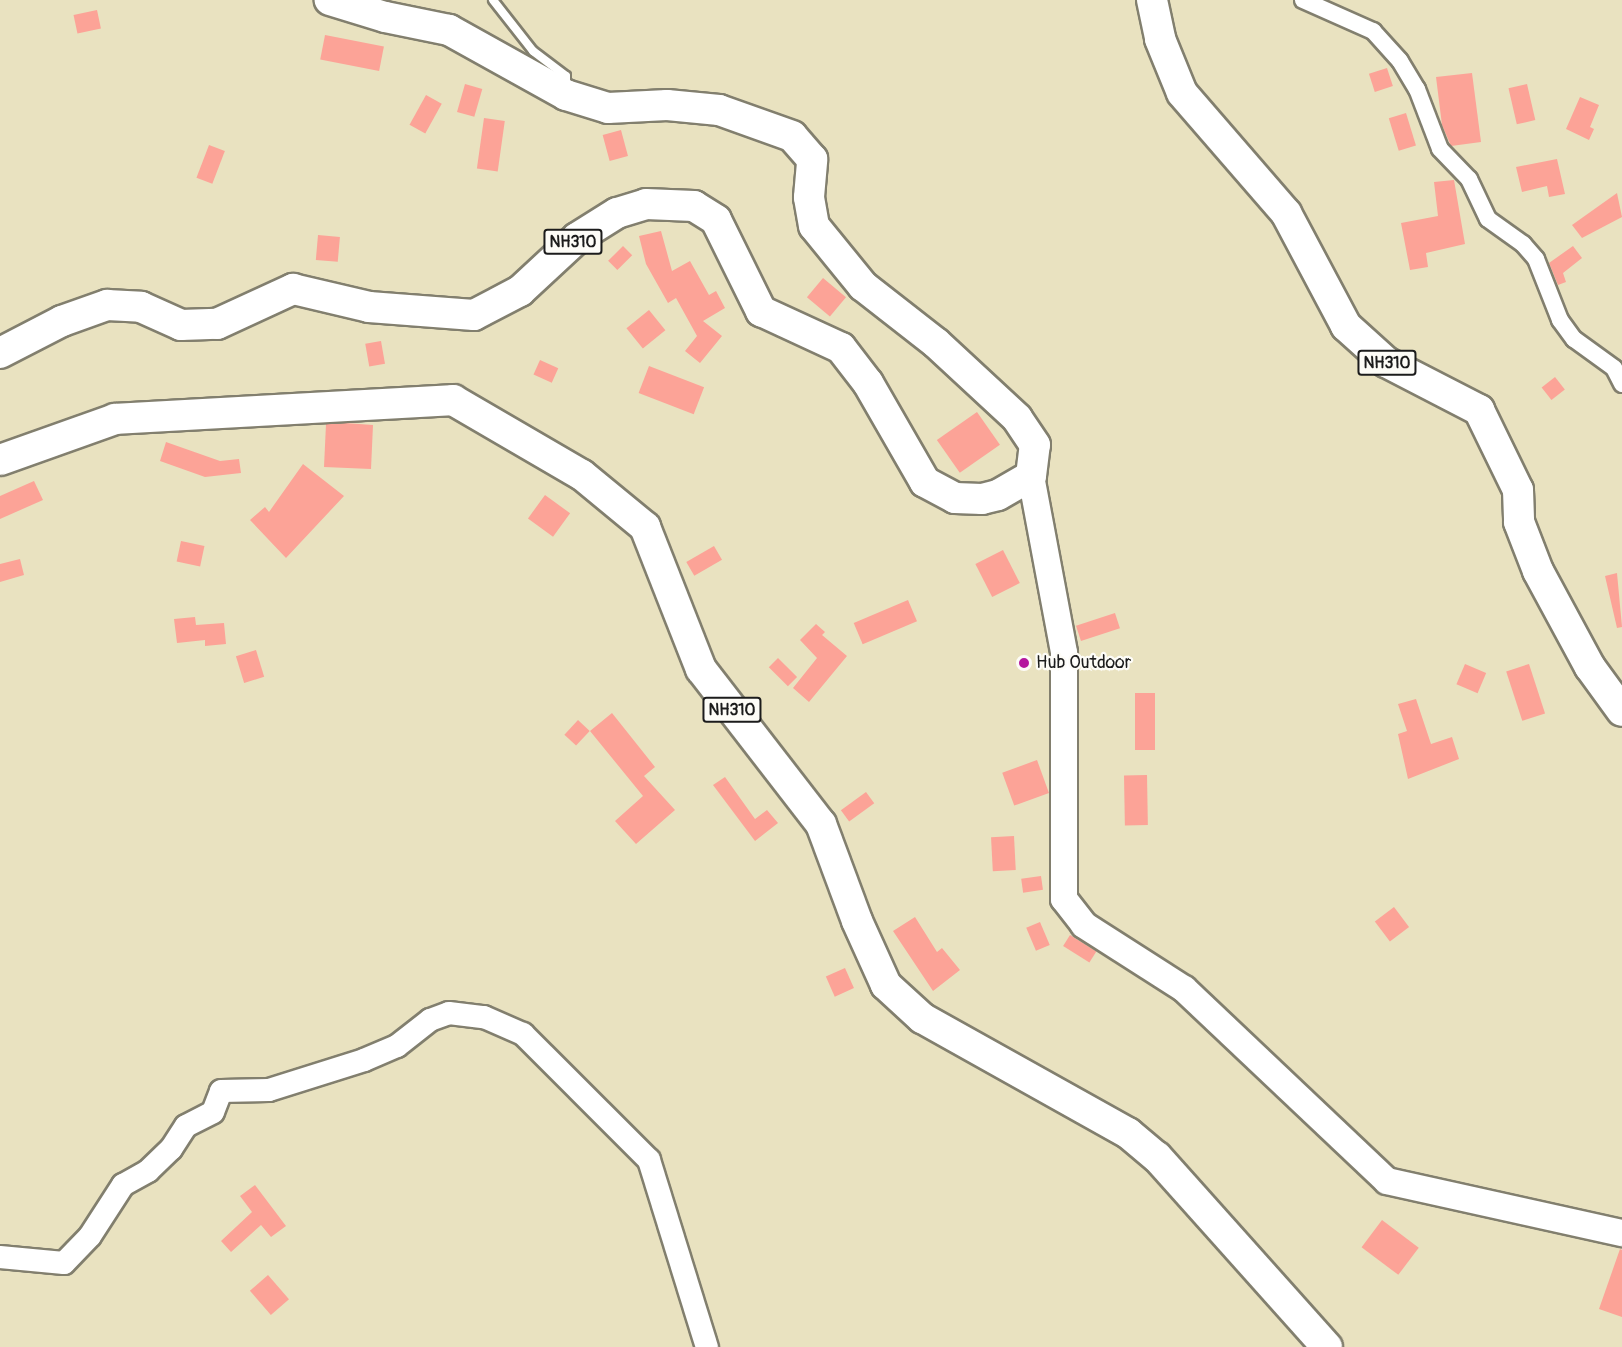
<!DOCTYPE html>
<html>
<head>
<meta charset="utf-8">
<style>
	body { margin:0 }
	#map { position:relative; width:1622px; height:1347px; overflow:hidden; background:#e9e2c0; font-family:Pangolin,sans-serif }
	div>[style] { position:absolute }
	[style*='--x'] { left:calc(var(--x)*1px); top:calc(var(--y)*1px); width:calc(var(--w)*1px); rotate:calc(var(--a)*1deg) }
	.building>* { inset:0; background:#fca397; transform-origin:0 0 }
	.roads { filter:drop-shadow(2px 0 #827f6e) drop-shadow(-2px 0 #827f6e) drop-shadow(0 2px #827f6e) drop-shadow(0 -2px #827f6e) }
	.lane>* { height:8px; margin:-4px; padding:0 4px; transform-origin:4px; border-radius:4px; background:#fff }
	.street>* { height:16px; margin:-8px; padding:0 8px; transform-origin:8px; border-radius:8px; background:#fff }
	.secondary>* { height:22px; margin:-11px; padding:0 11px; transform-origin:11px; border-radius:11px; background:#fff }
	.primary>* { height:26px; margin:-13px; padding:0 13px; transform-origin:13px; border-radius:13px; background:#fff }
	.highway>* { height:30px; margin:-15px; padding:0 15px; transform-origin:15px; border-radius:15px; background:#fff }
	.dots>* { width:16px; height:16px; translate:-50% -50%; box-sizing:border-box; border:3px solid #fdfcf7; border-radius:50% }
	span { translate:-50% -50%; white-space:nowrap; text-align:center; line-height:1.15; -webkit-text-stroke:4.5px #fdfcf7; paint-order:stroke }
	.shield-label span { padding:2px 4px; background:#fdfcf7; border:2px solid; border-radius:4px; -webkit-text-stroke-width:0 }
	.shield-label { font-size:16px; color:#1c1c1c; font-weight:700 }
	.poi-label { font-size:18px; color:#1c1c1c }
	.left { translate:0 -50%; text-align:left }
</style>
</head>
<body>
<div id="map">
	<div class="building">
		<i style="left:97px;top:10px;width:19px;height:24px;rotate:78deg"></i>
		<i style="left:325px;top:35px;width:60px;height:25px;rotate:11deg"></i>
		<i style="left:1387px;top:68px;width:19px;height:19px;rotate:72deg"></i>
		<i style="clip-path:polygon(1472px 73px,1481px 142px,1451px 146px,1442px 125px,1436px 77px)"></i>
		<i style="left:465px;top:84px;width:18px;height:29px;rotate:16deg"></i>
		<i style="left:1527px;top:84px;width:37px;height:19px;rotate:77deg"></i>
		<i style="left:426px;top:95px;width:18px;height:34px;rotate:29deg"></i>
		<i style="clip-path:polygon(1580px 97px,1599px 105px,1590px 127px,1594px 129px,1589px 140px,1566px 129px)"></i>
		<i style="left:1406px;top:113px;width:34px;height:18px;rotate:73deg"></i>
		<i style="left:484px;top:118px;width:21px;height:51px;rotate:8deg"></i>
		<i style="left:621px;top:130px;width:27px;height:19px;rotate:75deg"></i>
		<i style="left:209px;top:145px;width:17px;height:35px;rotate:21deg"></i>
		<i style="clip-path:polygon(1557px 159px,1565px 194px,1549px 197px,1547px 186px,1522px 192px,1516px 167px)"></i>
		<i style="clip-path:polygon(1454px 180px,1465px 244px,1426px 253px,1428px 267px,1410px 270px,1401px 223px,1438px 216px,1434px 182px)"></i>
		<i style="clip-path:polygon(1617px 193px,1622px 217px,1582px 238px,1572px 225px)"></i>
		<i style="clip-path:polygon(661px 231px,672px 271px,690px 261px,709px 295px,716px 291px,725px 308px,703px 321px,722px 336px,700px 363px,685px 351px,697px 336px,676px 298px,668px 303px,646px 264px,639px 236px)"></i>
		<i style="left:318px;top:235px;width:22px;height:25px;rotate:5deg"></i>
		<i style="left:623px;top:246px;width:13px;height:21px;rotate:45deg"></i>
		<i style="clip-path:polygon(1573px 246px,1582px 258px,1563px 273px,1566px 282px,1558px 285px,1549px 263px)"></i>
		<i style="left:823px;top:278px;width:30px;height:25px;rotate:40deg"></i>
		<i style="left:649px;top:310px;width:26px;height:29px;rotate:51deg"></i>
		<i style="left:381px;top:341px;width:23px;height:16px;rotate:80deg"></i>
		<i style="left:540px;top:360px;width:20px;height:16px;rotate:24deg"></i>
		<i style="left:649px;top:366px;width:59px;height:29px;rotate:21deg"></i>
		<i style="left:1555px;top:377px;width:16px;height:17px;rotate:52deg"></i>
		<i style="left:977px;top:412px;width:40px;height:49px;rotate:55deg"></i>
		<i style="clip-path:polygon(345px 423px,373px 425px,371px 469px,324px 467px,326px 424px)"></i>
		<i style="clip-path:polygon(166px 442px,220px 461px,239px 459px,241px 473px,205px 477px,160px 461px)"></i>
		<i style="clip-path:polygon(303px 464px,344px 496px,286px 558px,250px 520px,265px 507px,269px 512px)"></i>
		<i style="clip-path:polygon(34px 481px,43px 500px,0 519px,0 496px)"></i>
		<i style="left:545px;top:495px;width:31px;height:29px;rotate:36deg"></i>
		<i style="left:181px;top:541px;width:24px;height:21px;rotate:12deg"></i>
		<i style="left:714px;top:546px;width:16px;height:32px;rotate:60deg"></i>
		<i style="left:1003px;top:550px;width:37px;height:31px;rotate:63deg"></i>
		<i style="clip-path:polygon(20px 559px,24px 575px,0 582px,0 564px)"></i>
		<i style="clip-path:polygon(1617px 573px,1622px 627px,1617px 628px,1605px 576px)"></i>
		<i style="left:908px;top:600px;width:23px;height:59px;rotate:67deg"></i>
		<i style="left:1115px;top:613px;width:16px;height:41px;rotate:72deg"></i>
		<i style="clip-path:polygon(195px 617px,196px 625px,224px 623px,226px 644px,205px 646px,205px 640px,177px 643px,174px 619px)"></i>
		<i style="clip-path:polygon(816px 624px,825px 632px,822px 635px,847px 656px,809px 702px,793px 688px,817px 658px,800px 640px)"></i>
		<i style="left:256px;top:650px;width:28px;height:21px;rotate:73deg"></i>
		<i style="left:778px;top:658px;width:27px;height:13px;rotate:45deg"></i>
		<i style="left:1465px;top:664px;width:23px;height:22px;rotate:23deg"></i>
		<i style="left:1529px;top:664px;width:52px;height:24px;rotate:72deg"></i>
		<i style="left:1135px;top:693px;width:20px;height:57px"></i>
		<i style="clip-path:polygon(1416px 699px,1431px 744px,1452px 737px,1459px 759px,1408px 779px,1398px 734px,1407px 731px,1398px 704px)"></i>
		<i style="clip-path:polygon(612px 713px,655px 767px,644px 776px,675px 810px,636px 844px,615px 821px,643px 796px,590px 731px)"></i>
		<i style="left:578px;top:720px;width:16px;height:20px;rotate:43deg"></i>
		<i style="left:1037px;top:760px;width:35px;height:37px;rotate:70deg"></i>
		<i style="left:1147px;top:775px;width:50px;height:23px;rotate:89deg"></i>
		<i style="clip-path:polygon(725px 777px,755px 819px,767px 810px,778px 823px,755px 841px,713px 785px)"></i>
		<i style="left:866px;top:792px;width:14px;height:31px;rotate:54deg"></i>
		<i style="left:1014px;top:836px;width:34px;height:23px;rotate:87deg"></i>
		<i style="left:1041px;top:876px;width:14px;height:20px;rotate:82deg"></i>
		<i style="left:1394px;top:907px;width:25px;height:24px;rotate:53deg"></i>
		<i style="clip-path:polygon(915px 917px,937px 952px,942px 948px,960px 970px,933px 991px,893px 931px)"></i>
		<i style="left:1040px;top:922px;width:25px;height:15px;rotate:67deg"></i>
		<i style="left:1070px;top:935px;width:31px;height:13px;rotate:32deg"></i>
		<i style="left:845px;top:968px;width:22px;height:21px;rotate:66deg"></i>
		<i style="clip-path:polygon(255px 1185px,286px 1226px,271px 1237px,261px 1225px,231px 1252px,221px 1241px,252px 1212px,240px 1196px)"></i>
		<i style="left:1382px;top:1220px;width:46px;height:34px;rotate:37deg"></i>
		<i style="clip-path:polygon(1620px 1249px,1622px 1250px,1622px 1317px,1599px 1309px)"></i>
		<i style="left:268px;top:1275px;width:32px;height:24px;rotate:49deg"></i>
	</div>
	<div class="roads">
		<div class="lane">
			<i style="--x:493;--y:0;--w:65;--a:51.9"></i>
			<i style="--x:533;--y:51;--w:41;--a:37.1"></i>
			<i style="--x:566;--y:76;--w:12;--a:90"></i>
		</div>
		<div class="street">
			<i style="--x:1303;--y:0;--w:77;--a:23.9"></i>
			<i style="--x:1373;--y:31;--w:40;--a:48"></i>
			<i style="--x:1400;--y:61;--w:33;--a:59"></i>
			<i style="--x:1417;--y:89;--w:64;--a:69"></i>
			<i style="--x:1440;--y:149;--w:42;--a:46"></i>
			<i style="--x:1469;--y:179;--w:44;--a:64.6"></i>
			<i style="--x:1488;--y:219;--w:43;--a:35.5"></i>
			<i style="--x:1523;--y:244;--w:20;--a:49"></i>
			<i style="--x:1536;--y:259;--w:66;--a:68.5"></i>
			<i style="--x:1560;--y:320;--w:24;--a:54"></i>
			<i style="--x:1574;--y:339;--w:49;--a:35.9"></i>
			<i style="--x:1614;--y:368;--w:18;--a:63"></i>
		</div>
		<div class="secondary">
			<i style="--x:0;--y:1257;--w:64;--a:5.4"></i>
			<i style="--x:64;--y:1263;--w:37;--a:-46"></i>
			<i style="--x:90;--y:1236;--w:61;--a:-57.1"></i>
			<i style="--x:123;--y:1185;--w:29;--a:-29"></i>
			<i style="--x:148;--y:1171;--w:32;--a:-44"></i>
			<i style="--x:171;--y:1149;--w:27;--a:-57"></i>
			<i style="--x:186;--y:1126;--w:30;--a:-27"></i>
			<i style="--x:213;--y:1112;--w:22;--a:-69"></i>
			<i style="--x:221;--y:1091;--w:48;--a:-1.2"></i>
			<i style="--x:269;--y:1090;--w:100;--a:-17.5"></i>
			<i style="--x:364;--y:1060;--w:36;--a:-23"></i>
			<i style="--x:397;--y:1046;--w:42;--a:-38.2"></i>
			<i style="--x:430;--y:1020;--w:20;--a:-20"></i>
			<i style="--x:449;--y:1013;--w:35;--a:7"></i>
			<i style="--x:484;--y:1017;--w:43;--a:23.6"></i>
			<i style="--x:523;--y:1034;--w:178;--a:45"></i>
			<i style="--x:649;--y:1160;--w:196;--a:72.8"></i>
		</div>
		<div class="primary">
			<i style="--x:1031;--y:476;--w:180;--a:79.4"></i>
			<i style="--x:1064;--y:653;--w:246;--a:90"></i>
			<i style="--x:1064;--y:899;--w:33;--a:52"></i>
			<i style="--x:1084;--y:925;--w:119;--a:32.6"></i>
			<i style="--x:1184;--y:989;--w:279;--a:43.4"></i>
			<i style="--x:1387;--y:1181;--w:241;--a:12.5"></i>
		</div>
		<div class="highway">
			<i style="--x:1152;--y:0;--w:40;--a:78"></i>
			<i style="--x:1160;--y:39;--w:58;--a:67.8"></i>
			<i style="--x:1182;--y:93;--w:159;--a:49.1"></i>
			<i style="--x:1286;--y:213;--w:128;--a:62"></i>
			<i style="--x:1346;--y:326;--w:54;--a:42"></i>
			<i style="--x:1386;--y:362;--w:105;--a:27.3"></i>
			<i style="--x:1479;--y:410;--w:89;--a:64"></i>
			<i style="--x:1518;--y:490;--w:32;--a:88"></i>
			<i style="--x:1519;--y:522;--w:53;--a:68.8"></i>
			<i style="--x:1538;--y:571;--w:109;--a:61.6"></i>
			<i style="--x:1590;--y:667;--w:54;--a:54"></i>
			<i style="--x:0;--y:353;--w:70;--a:-27.3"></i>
			<i style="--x:62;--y:321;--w:48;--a:-19.6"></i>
			<i style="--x:107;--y:305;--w:34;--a:3"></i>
			<i style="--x:141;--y:307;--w:44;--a:24.2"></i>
			<i style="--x:181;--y:325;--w:36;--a:-2"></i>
			<i style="--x:217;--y:324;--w:84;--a:-24.7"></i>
			<i style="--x:293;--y:289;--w:78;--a:13.3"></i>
			<i style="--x:369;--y:307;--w:105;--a:4.4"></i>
			<i style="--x:474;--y:315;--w:52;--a:-27.6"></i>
			<i style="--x:520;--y:291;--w:78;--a:-42.9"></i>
			<i style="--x:577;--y:238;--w:47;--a:-32"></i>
			<i style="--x:617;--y:213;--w:30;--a:-17"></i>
			<i style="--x:646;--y:204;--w:48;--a:2.4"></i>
			<i style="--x:694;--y:206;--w:26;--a:32"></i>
			<i style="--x:716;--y:220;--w:102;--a:63.7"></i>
			<i style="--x:761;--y:311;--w:88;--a:24.8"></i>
			<i style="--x:841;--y:348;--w:44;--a:52.4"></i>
			<i style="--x:868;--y:383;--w:114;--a:60.1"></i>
			<i style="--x:925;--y:482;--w:34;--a:28"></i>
			<i style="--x:955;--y:498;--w:27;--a:2"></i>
			<i style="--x:982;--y:499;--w:16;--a:-14"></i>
			<i style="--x:998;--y:495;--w:38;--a:-30"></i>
			<i style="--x:1031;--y:476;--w:31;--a:-83"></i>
			<i style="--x:1035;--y:445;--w:32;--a:-124"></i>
			<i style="--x:1017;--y:418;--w:110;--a:-137.2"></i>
			<i style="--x:936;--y:343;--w:93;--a:-142"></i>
			<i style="--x:863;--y:286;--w:77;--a:-129.2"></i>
			<i style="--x:814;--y:226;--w:29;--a:-100"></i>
			<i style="--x:809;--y:197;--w:38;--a:-85"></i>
			<i style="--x:812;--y:159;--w:30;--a:-131"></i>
			<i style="--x:792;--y:136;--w:77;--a:-160.4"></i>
			<i style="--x:719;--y:110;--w:52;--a:-174.5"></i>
			<i style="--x:667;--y:105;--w:59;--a:177.1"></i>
			<i style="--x:608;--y:108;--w:44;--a:-162.8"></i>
			<i style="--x:566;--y:95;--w:134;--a:-150.9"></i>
			<i style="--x:449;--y:30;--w:65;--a:-168.5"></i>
			<i style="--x:385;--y:17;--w:58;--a:-162.8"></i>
			<i style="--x:0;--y:460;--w:122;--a:-19.6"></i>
			<i style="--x:115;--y:419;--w:339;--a:-3.2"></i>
			<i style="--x:453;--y:400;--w:149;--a:30.2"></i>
			<i style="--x:582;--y:475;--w:82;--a:39.5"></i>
			<i style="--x:645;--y:527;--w:153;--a:68.5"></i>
			<i style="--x:701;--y:669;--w:196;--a:52.3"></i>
			<i style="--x:821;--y:824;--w:103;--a:69.6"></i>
			<i style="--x:857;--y:921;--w:70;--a:65.6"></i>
			<i style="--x:886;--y:985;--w:49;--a:42.5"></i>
			<i style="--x:922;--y:1018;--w:236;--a:29.2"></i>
			<i style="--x:1128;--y:1133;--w:38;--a:40"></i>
			<i style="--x:1157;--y:1157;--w:255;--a:48.2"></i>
		</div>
	</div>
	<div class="dots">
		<i style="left:1024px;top:663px;background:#b5179e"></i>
	</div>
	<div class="shield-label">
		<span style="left:573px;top:242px">NH310</span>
		<span style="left:1387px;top:363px">NH310</span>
		<span style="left:732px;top:710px">NH310</span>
	</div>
	<div class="poi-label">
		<span class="left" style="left:1036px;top:663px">Hub Outdoor</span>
	</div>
</div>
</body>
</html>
